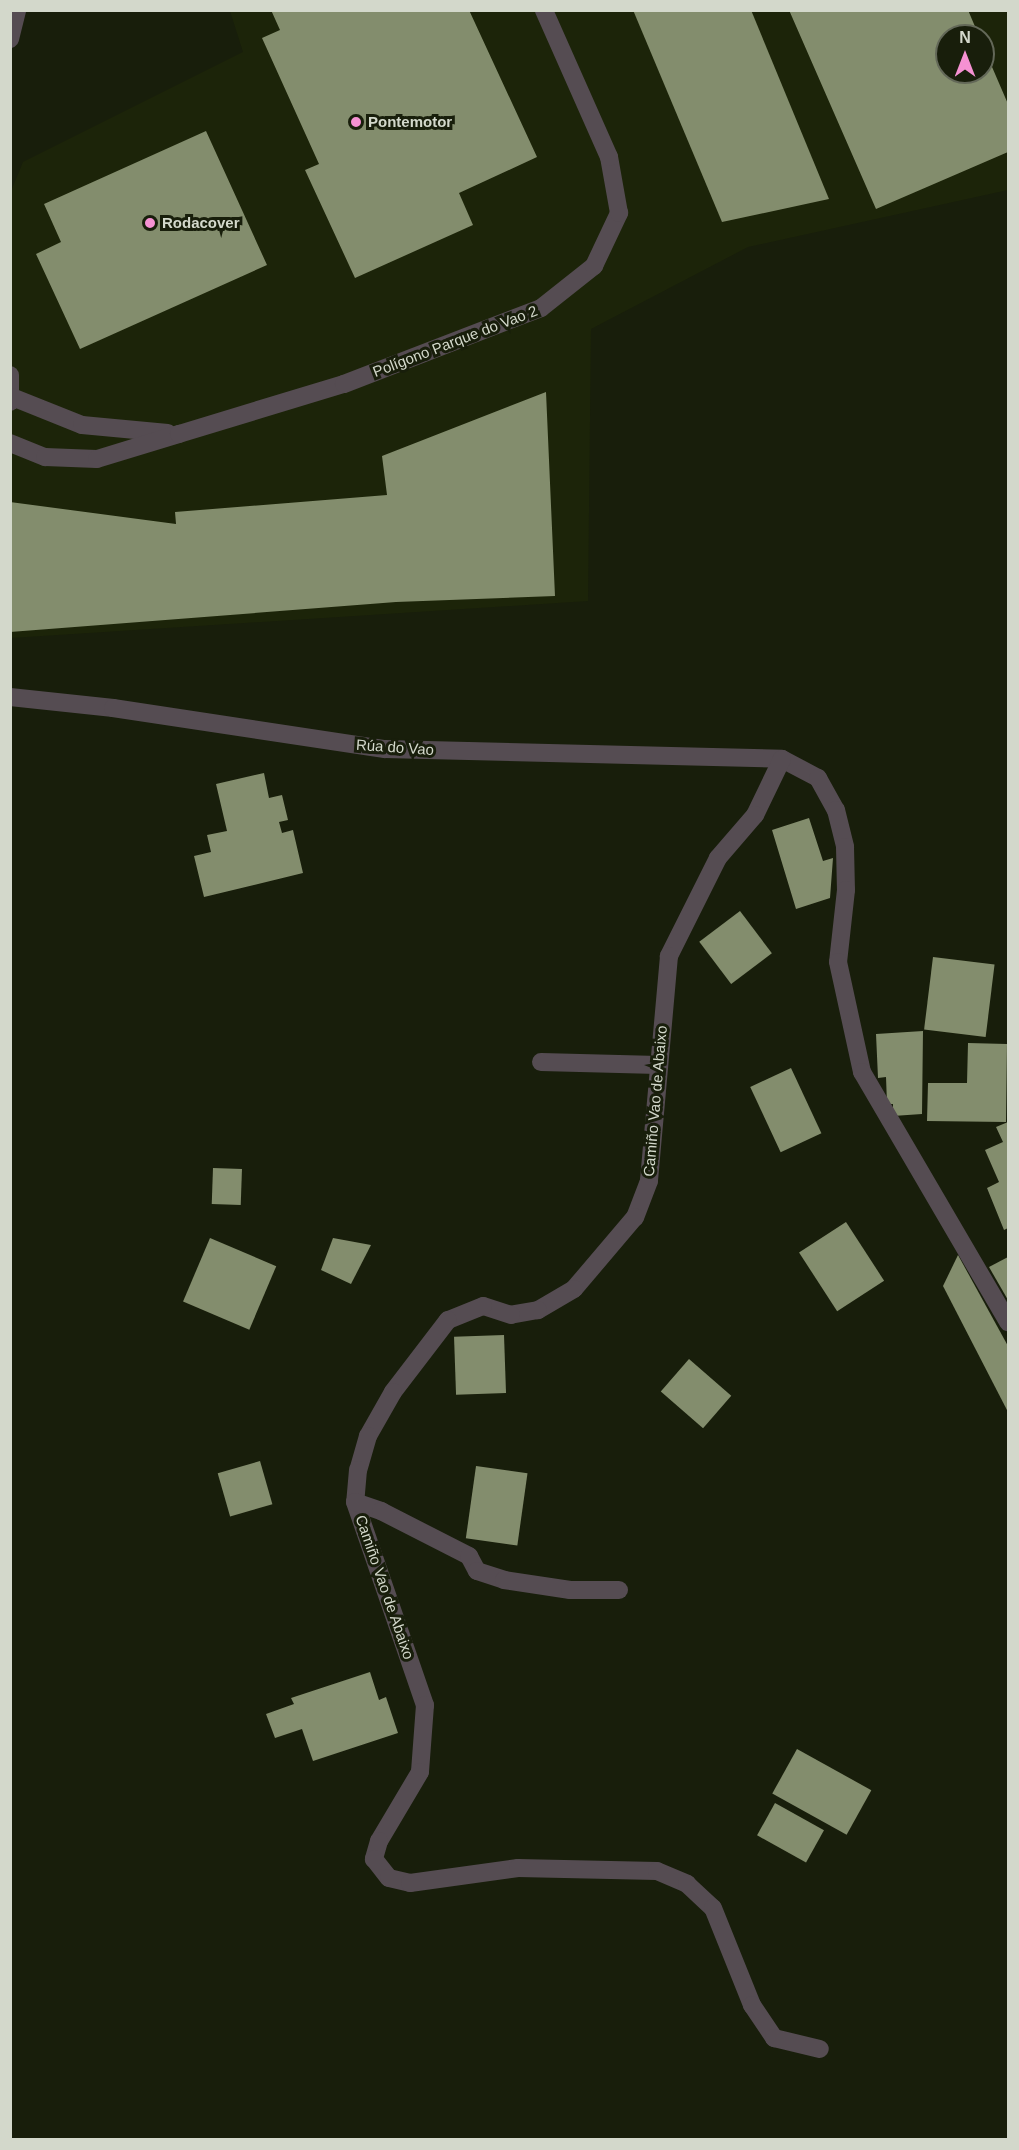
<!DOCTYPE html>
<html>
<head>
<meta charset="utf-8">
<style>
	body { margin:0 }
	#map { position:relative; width:1019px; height:2150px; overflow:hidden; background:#181e0b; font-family:Helvetica,sans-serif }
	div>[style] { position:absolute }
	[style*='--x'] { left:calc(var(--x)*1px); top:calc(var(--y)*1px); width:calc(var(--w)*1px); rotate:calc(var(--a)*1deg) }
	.built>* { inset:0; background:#1c2409 }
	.building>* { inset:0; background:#838d6d; transform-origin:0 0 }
	.minor>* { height:18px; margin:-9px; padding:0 9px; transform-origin:9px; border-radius:9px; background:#554c52 }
	.dots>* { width:16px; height:16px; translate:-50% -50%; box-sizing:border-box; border:3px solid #181e0b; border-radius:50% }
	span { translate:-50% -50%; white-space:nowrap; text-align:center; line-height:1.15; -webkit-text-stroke:6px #181e0b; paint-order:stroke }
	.poi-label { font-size:15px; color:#d3d8cb; font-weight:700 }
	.left { translate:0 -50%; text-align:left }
	.street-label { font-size:15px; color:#d3d8cb }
	.frame { position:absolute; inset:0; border:12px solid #d3d8cb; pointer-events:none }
	.north { position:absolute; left:935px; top:24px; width:60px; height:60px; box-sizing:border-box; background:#181e0b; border:2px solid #636858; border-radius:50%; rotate:0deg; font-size:16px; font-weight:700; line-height:24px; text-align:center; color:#d3d8cb }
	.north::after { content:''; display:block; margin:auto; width:21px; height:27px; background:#f591d2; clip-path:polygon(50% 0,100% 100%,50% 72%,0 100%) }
</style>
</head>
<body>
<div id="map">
	<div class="built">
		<i style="clip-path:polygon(evenodd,230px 11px,1008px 11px,1008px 190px,748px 247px,591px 329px,588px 601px,11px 638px,11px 191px,23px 162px,243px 52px,230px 11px,947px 36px,983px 36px,983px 72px,947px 72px,947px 36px)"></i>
	</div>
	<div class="building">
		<i style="clip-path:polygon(271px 10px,469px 10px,537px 157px,459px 193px,473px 225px,355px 278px,305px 170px,319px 164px,262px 38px,280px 30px)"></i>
		<i style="clip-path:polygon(633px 10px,751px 10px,829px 199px,722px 222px)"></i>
		<i style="clip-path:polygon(789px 10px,968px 10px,979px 36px,947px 36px,947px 72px,983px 72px,983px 46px,1008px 104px,1008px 152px,876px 209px)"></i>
		<i style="clip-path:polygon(206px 131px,267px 265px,80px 349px,36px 254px,61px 242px,44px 204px)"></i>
		<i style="clip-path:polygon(546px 392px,555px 596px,396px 602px,10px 632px,10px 502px,176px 524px,175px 512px,387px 495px,382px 456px)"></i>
		<i style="clip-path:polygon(264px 773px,269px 798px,282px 795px,288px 820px,279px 822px,282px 833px,293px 830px,303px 873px,204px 897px,194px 856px,211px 852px,207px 835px,227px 831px,216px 784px)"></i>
		<i style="clip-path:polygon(809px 818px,823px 861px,833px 858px,830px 898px,796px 909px,772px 830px)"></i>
		<i style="left:740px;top:911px;width:53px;height:51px;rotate:53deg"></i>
		<i style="left:933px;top:957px;width:62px;height:73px;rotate:7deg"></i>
		<i style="clip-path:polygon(923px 1031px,922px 1114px,893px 1116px,893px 1104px,887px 1104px,886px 1077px,878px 1078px,876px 1034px)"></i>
		<i style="clip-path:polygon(968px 1043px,1007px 1044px,1006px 1122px,927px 1121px,928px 1083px,967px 1083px)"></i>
		<i style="left:791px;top:1068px;width:72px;height:45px;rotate:65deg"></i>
		<i style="clip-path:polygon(1008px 1122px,1008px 1228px,1004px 1230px,987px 1188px,999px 1182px,985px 1150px,1003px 1142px,996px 1127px)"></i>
		<i style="left:213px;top:1168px;width:29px;height:36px;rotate:2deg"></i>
		<i style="left:846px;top:1222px;width:70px;height:56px;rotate:57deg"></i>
		<i style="left:210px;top:1238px;width:72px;height:69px;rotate:23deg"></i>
		<i style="clip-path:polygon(333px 1238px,371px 1245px,351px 1284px,321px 1270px)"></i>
		<i style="clip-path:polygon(958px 1255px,1008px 1346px,1008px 1412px,943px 1286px)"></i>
		<i style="clip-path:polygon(1008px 1257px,1008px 1300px,989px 1267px)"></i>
		<i style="left:504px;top:1335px;width:58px;height:50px;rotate:88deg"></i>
		<i style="left:689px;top:1359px;width:56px;height:43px;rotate:41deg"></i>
		<i style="left:260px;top:1461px;width:45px;height:44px;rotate:74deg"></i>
		<i style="left:476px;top:1466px;width:52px;height:73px;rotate:8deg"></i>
		<i style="clip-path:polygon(370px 1672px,379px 1700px,386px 1697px,398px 1733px,313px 1761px,302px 1729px,275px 1738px,266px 1714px,294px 1704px,291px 1698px)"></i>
		<i style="left:797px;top:1749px;width:85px;height:51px;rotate:29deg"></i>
		<i style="left:775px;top:1803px;width:56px;height:37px;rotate:29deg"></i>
	</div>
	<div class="minor">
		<i style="--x:10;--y:39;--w:30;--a:-76"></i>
		<i style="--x:10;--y:375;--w:27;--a:90"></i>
		<i style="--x:12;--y:397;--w:75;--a:21.8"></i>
		<i style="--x:82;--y:425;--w:86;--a:5.3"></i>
		<i style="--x:10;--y:443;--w:38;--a:22"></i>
		<i style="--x:45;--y:457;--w:52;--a:2.2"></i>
		<i style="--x:97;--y:459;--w:86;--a:-17"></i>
		<i style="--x:179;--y:434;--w:172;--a:-16.9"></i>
		<i style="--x:344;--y:384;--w:211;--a:-21.1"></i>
		<i style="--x:541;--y:308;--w:68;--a:-38.4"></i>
		<i style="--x:594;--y:266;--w:59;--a:-64.7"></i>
		<i style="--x:619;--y:213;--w:57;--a:-100.1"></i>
		<i style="--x:609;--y:157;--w:161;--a:-113.9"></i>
		<i style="--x:10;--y:697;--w:104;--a:6.1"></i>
		<i style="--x:113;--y:708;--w:275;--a:8.6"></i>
		<i style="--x:385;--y:749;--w:397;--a:1.4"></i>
		<i style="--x:782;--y:759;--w:41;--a:27.8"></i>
		<i style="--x:818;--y:778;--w:37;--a:61"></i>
		<i style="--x:836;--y:810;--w:38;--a:76"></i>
		<i style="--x:845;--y:847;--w:43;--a:88.7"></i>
		<i style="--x:846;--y:890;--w:72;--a:96.3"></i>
		<i style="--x:838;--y:962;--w:113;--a:77.7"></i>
		<i style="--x:862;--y:1072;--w:290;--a:59.7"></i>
		<i style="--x:782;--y:759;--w:62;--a:115.7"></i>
		<i style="--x:755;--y:815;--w:57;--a:130.7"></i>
		<i style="--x:718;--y:858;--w:110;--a:116.6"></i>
		<i style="--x:669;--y:956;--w:226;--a:95.1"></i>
		<i style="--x:649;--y:1181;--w:39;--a:111"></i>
		<i style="--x:635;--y:1217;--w:94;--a:130.3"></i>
		<i style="--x:574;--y:1289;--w:42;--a:149.7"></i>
		<i style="--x:538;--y:1310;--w:27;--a:170"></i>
		<i style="--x:511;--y:1315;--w:29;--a:-162"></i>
		<i style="--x:483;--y:1306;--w:38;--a:158"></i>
		<i style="--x:448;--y:1320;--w:91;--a:127.4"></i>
		<i style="--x:393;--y:1392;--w:51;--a:119.6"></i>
		<i style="--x:368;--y:1436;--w:35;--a:106"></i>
		<i style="--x:358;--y:1470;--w:32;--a:95"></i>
		<i style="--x:355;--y:1502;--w:215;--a:71"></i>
		<i style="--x:425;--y:1705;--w:67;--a:94.3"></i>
		<i style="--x:420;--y:1772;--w:80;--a:120.7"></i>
		<i style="--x:379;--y:1841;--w:19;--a:106"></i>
		<i style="--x:374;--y:1859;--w:24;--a:52"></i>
		<i style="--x:389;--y:1878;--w:22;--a:13"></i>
		<i style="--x:410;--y:1883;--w:109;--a:-7.9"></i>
		<i style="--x:518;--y:1868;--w:139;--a:1.2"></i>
		<i style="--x:657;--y:1871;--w:33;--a:23"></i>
		<i style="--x:687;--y:1884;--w:35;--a:43"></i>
		<i style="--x:713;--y:1908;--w:105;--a:68.1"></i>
		<i style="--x:752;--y:2005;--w:40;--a:56"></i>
		<i style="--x:774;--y:2038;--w:47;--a:13.4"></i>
		<i style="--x:541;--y:1062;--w:117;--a:1.5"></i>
		<i style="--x:355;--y:1502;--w:28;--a:19"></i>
		<i style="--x:381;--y:1511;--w:99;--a:27.1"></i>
		<i style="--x:469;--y:1556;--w:17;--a:62"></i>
		<i style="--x:477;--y:1571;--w:28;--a:18"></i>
		<i style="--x:504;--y:1580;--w:67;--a:8.6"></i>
		<i style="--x:570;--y:1590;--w:49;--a:0"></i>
	</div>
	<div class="dots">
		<i style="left:356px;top:122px;background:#f591d2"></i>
		<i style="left:150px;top:223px;background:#f591d2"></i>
	</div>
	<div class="poi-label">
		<span class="left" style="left:368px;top:122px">Pontemotor</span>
		<span class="left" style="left:162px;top:223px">Rodacover</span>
	</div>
	<div class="street-label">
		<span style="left:455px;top:341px;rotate:-21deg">Polígono Parque do Vao 2</span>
		<span style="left:395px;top:747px;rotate:4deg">Rúa do Vao</span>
		<span style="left:655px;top:1101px;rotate:-85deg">Camiño Vao de Abaixo</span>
		<span style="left:385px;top:1587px;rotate:71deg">Camiño Vao de Abaixo</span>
	</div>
	<div class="frame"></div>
	<div class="north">N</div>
</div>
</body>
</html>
